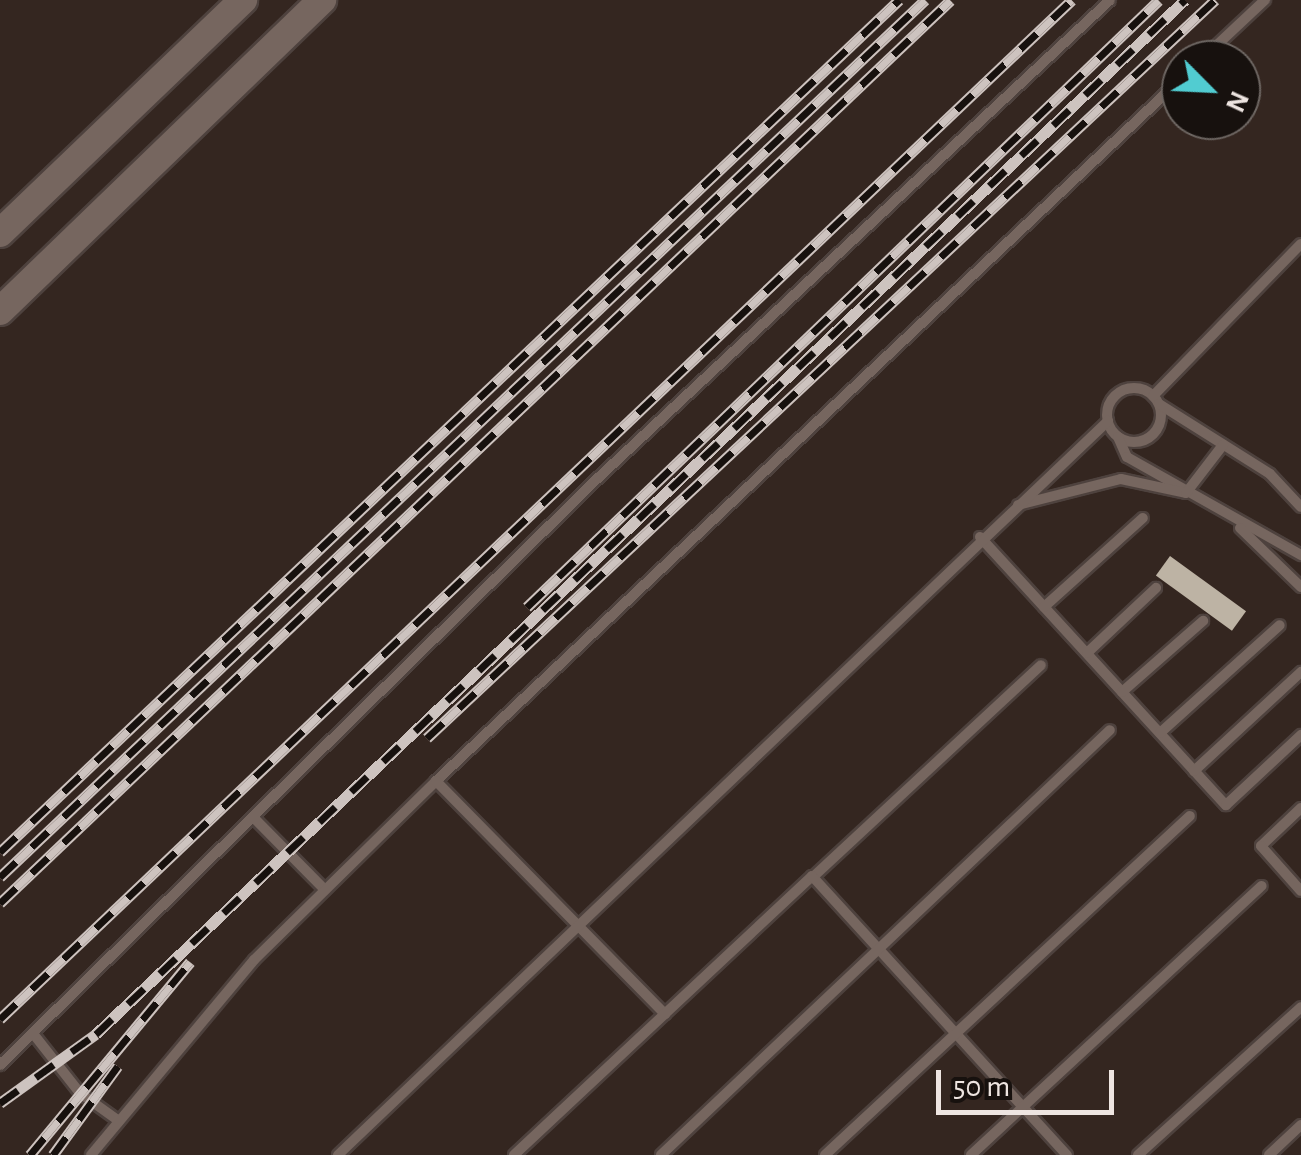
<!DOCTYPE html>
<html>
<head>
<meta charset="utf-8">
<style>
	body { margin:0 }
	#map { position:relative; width:1301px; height:1155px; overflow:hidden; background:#342620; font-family:"Alegreya Sans",sans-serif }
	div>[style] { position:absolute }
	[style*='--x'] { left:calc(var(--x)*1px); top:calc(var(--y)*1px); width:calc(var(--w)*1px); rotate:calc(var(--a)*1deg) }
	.building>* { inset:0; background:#bdb3a4; transform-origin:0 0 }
	.roads { filter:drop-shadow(2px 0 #4e423e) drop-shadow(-2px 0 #4e423e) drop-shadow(0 2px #4e423e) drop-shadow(0 -2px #4e423e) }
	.service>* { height:10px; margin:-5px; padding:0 5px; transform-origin:5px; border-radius:5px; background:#76665f }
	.service>.ring { margin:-5px; padding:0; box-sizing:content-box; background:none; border:10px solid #76665f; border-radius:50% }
	.tertiary>* { height:28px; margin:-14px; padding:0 14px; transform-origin:14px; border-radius:14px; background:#76665f }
	.rail>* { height:11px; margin-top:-5.5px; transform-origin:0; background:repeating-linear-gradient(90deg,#17110e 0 22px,#cdc3bf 0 44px); box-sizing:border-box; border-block:2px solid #cdc3bf }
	span { translate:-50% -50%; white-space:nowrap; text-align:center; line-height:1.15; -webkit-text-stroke:10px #17110e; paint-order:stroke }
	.north { position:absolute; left:1161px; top:40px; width:100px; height:100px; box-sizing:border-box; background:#17110e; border:2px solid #6d6662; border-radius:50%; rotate:114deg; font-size:28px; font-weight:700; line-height:40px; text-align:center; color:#eee5e1 }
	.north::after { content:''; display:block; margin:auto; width:35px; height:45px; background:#51ccd1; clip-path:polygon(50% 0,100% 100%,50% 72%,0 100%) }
	.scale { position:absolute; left:936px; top:1070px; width:178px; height:45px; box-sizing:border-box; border:5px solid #eee5e1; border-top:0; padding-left:12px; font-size:30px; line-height:35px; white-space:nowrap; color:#eee5e1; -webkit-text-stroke:8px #17110e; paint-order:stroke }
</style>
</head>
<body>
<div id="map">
	<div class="building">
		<i style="left:1170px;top:556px;width:94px;height:24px;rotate:36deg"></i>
	</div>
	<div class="roads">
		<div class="service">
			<i style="--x:1201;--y:60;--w:88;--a:-43.2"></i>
			<i class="ring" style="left:1107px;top:388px;width:44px;height:44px"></i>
			<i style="--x:1153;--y:396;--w:212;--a:-45.8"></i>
			<i style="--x:1159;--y:404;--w:131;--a:32.2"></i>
			<i style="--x:1270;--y:474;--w:45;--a:46.8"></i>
			<i style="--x:1118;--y:437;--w:22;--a:66"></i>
			<i style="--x:1127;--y:457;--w:200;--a:29.4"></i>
			<i style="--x:1018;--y:505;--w:106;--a:-14.2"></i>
			<i style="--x:1121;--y:479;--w:66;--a:12.2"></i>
			<i style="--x:1186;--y:493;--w:61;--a:-52.4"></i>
			<i style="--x:1240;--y:528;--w:85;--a:44"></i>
			<i style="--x:980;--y:537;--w:364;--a:47.5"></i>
			<i style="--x:1226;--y:805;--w:103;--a:-43"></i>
			<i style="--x:1044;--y:607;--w:133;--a:-42"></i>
			<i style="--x:1087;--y:653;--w:95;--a:-43.3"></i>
			<i style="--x:1122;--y:692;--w:108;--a:-41.2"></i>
			<i style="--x:1160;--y:733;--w:161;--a:-42"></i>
			<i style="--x:1194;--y:771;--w:146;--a:-42.8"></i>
			<i style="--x:436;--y:781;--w:1024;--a:-43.3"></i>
			<i style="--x:1301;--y:808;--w:55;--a:136.5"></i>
			<i style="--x:1261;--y:846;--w:60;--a:48.4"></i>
			<i style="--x:256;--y:820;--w:98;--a:45.4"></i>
			<i style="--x:813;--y:877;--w:311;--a:-42.9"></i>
			<i style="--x:35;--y:1036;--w:73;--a:51.7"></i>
			<i style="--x:80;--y:1093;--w:48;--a:35.7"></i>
			<i style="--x:0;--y:1065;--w:838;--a:-44.47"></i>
			<i style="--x:598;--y:478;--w:700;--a:-43.03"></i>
			<i style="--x:91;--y:1155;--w:254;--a:-50.1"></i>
			<i style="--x:254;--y:960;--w:255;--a:-44.5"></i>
			<i style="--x:436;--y:781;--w:327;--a:45.5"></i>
			<i style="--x:338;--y:1155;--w:1064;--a:-43.63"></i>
			<i style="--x:514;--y:1155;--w:408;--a:-43.1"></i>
			<i style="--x:812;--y:876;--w:378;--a:47.6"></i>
			<i style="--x:661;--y:1155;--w:618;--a:-43.43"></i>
			<i style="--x:825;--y:1155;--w:498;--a:-42.9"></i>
			<i style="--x:971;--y:1155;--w:396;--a:-42.8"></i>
			<i style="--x:1138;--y:1155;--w:220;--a:-42.2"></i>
			<i style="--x:1269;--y:1155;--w:44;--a:-43.2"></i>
		</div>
		<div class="tertiary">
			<i style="--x:0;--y:233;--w:337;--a:-43.8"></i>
			<i style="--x:0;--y:311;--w:448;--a:-44"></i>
		</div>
	</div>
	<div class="rail">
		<i style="--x:527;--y:607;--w:876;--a:-43.84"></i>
		<i style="--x:427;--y:738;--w:1080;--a:-43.12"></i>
		<i style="--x:0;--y:852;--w:1239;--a:-43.46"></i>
		<i style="--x:0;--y:877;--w:1275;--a:-43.47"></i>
		<i style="--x:0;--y:903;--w:1311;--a:-43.52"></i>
		<i style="--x:0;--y:1019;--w:1479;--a:-43.55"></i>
		<i style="--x:0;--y:1103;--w:118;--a:-35.7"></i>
		<i style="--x:96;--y:1034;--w:1502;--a:-43.52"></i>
		<i style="--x:30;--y:1155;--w:251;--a:-50.3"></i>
		<i style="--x:53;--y:1155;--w:110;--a:-53.9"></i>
	</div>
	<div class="north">N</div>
	<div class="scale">50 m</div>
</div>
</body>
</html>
